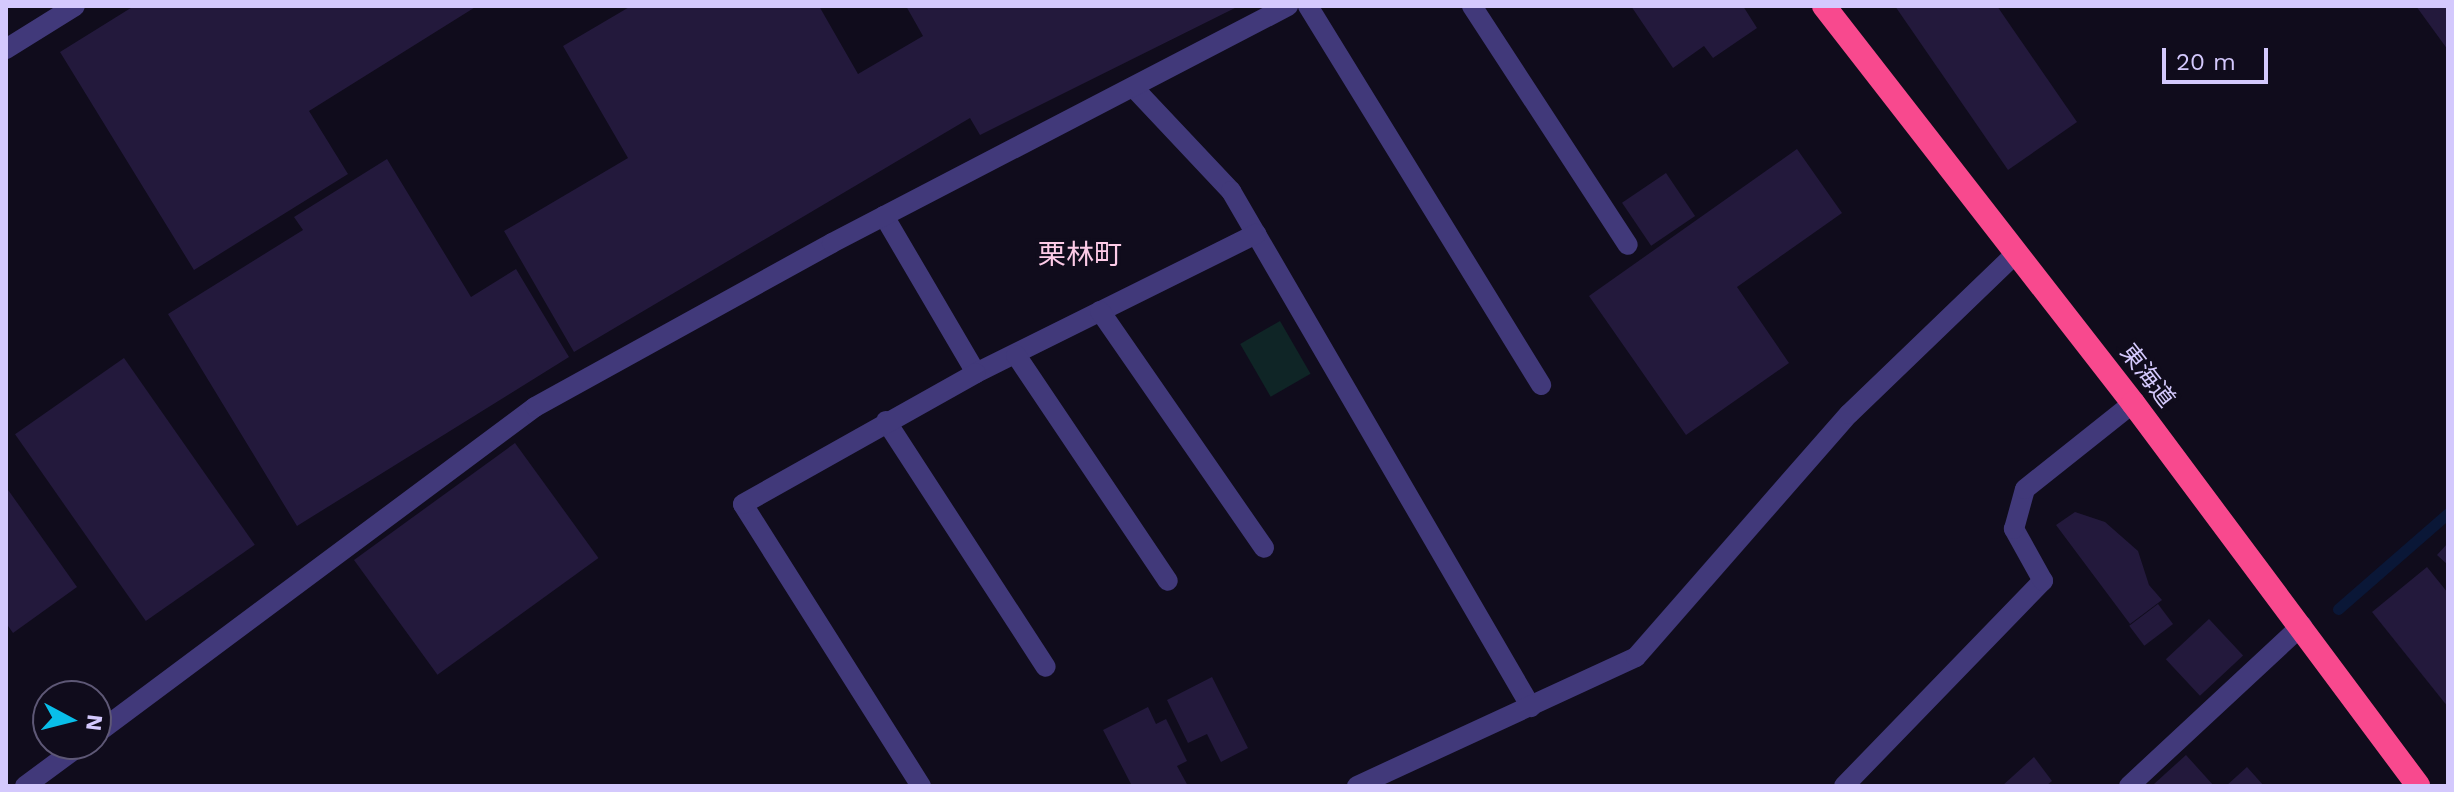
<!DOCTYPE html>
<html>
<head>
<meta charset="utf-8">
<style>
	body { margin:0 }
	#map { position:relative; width:2454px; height:792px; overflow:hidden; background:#100c1c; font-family:"Work Sans","Noto Sans JP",sans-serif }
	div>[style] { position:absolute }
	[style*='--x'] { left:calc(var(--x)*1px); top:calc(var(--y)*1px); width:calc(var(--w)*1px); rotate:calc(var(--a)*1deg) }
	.green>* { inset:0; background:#0f2526; transform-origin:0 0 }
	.stream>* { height:11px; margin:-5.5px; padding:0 5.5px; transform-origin:5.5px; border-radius:5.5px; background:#0a1737 }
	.building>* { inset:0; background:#23193c; transform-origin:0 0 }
	.minor>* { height:20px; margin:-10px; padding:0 10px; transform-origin:10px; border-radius:10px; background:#41397a }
	.highway>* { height:24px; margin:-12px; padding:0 12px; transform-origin:12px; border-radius:12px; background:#f8498e }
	span { translate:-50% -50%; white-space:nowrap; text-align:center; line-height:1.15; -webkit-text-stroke:7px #100c1c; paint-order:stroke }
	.street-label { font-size:24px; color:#d4c9fd }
	.quarter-label { font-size:28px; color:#fdcbe7 }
	.frame { position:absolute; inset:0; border:8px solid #d4c9fd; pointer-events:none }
	.north { position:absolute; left:32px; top:680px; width:80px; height:80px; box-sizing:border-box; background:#100c1c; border:2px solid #5e5876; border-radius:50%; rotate:97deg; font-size:22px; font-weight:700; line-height:32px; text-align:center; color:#d4c9fd }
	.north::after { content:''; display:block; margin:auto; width:28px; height:36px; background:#09bfe9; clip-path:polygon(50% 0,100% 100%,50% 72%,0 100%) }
	.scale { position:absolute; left:2162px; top:48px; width:106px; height:36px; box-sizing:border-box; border:4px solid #d4c9fd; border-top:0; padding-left:10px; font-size:24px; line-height:28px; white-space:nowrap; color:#d4c9fd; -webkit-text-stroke:6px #100c1c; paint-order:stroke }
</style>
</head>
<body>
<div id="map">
	<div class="green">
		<i style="left:1280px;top:321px;width:61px;height:46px;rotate:60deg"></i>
	</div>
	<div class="stream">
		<i style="--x:2338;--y:609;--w:146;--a:-41.1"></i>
	</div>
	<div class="building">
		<i style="clip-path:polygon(134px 6px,477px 6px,309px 111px,348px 174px,194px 270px,60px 52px)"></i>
		<i style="clip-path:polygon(631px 6px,819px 6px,858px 74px,923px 36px,906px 6px,1239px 6px,980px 135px,970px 118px,574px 352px,504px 231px,628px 158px,563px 46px)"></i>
		<i style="clip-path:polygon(1631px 6px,1743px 6px,1757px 28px,1713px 58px,1704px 46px,1673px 68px)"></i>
		<i style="clip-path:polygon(1895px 6px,1997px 6px,2077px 122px,2008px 170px)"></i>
		<i style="clip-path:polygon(2416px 6px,2448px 6px,2448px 50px)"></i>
		<i style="clip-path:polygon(1797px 149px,1842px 213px,1737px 287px,1789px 363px,1686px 435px,1589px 296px)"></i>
		<i style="clip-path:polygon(387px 159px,471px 297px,516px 269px,569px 357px,297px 526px,168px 314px,303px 230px,294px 217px)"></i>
		<i style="left:1666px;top:173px;width:52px;height:53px;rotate:56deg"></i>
		<i style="left:124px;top:358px;width:228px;height:133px;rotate:55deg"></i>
		<i style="left:515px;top:443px;width:142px;height:199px;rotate:54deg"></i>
		<i style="clip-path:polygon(6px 487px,77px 587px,13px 633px,6px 623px)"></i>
		<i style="clip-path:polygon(2075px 512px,2105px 522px,2138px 551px,2149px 585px,2162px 600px,2130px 624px,2056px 525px)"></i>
		<i style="clip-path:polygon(2448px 543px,2448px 565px,2437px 555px)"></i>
		<i style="clip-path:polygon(2427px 567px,2448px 593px,2448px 707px,2372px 612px)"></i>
		<i style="left:2158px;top:604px;width:25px;height:36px;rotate:53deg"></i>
		<i style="left:2209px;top:619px;width:50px;height:59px;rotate:47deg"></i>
		<i style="clip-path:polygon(1212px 677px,1248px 748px,1221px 762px,1207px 734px,1188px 743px,1167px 700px)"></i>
		<i style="clip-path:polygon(1148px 707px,1156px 724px,1166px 719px,1187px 761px,1177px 766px,1188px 786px,1132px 786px,1103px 730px)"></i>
		<i style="clip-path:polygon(2186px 755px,2214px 786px,2155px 786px,2154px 784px)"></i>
		<i style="clip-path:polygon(2034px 757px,2052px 781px,2046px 786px,2002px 786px)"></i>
		<i style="clip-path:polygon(2247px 767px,2264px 786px,2226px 786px)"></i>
	</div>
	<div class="minor">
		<i style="--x:1308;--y:6;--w:445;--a:58.4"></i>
		<i style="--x:1472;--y:6;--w:285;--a:56.9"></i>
		<i style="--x:6;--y:49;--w:81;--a:-31.9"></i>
		<i style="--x:1133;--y:87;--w:143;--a:46.7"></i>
		<i style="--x:1231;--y:191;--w:597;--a:59.83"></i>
		<i style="--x:884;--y:216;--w:182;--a:59.6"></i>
		<i style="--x:976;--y:373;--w:313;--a:-26.4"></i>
		<i style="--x:1100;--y:311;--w:288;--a:55.3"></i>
		<i style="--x:1016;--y:355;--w:272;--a:56.1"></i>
		<i style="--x:886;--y:421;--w:293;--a:57"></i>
		<i style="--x:96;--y:734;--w:547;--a:-36.68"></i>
		<i style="--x:535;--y:407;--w:339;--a:-28.9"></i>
		<i style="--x:832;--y:243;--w:514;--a:-27.46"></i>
		<i style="--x:25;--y:786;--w:71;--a:-36.4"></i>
		<i style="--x:921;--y:786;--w:333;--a:-122.3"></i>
		<i style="--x:743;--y:504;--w:267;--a:-29.3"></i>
		<i style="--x:1357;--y:786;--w:307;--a:-24.8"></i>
		<i style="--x:1636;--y:657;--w:323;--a:-48.8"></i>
		<i style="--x:1849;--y:414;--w:231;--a:-43.9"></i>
		<i style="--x:1844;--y:786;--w:286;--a:-45.9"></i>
		<i style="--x:2043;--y:581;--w:60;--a:-119.1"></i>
		<i style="--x:2014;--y:529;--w:41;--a:-74.6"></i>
		<i style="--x:2025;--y:489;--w:138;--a:-38.5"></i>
		<i style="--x:2129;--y:786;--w:236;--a:-42.9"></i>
	</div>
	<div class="highway">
		<i style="--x:1824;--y:6;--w:503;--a:52.11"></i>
		<i style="--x:2133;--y:403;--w:477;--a:53.3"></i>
	</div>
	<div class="street-label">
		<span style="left:2147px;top:376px;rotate:52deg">東海道</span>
	</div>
	<div class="quarter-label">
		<span style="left:1080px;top:255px">栗林町</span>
	</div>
	<div class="frame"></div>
	<div class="north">N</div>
	<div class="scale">20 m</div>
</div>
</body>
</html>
